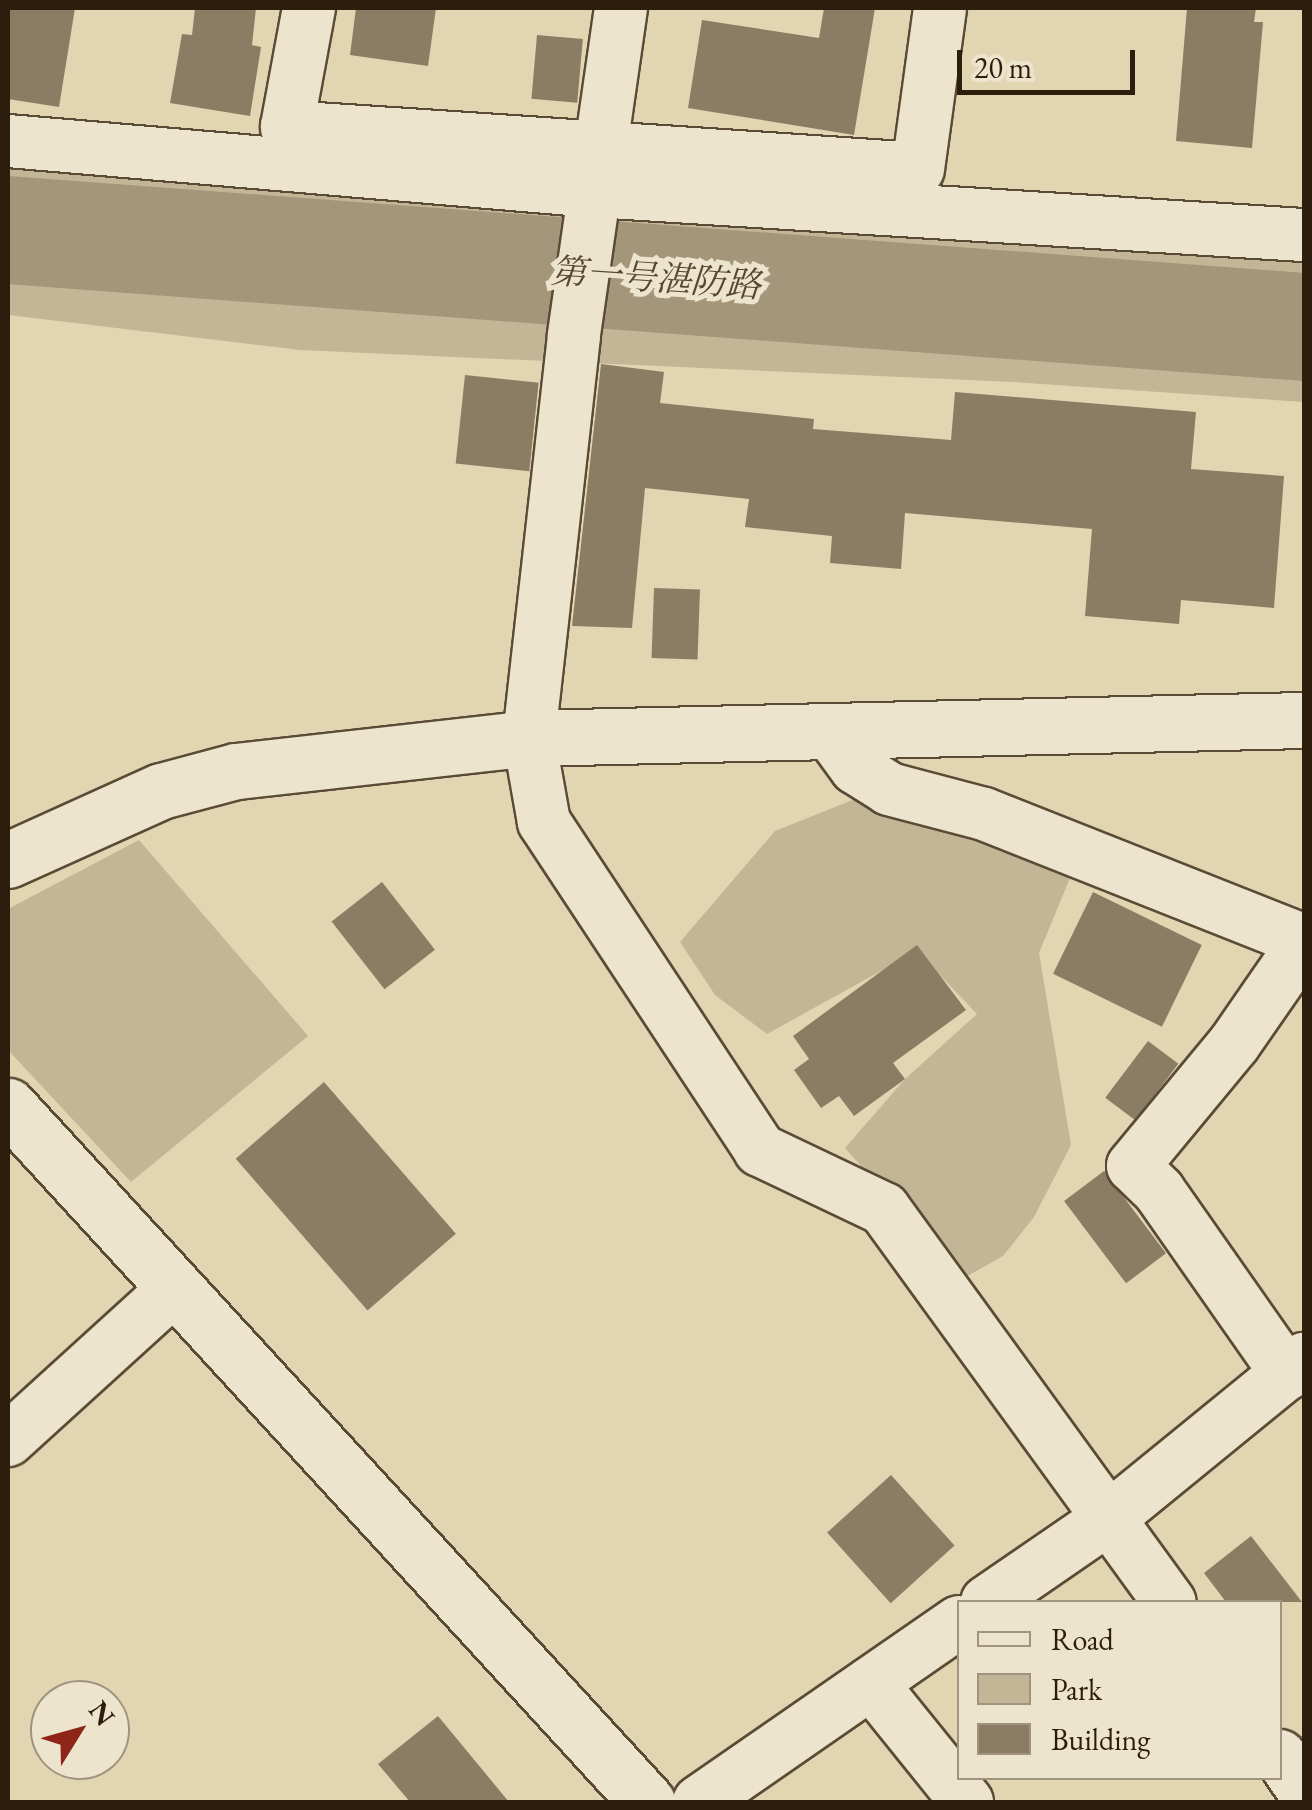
<!DOCTYPE html>
<html>
<head>
<meta charset="utf-8">
<style>
	body { margin:0 }
	#map { position:relative; width:1312px; height:1810px; overflow:hidden; background:#e2d5b2; font-family:"EB Garamond","Noto Serif JP",serif }
	div>[style] { position:absolute }
	[style*='--x'] { left:calc(var(--x)*1px); top:calc(var(--y)*1px); width:calc(var(--w)*1px); rotate:calc(var(--a)*1deg) }
	.green>* { inset:0; background:#c3b696 }
	.river>* { height:108px; margin:-54px; padding:0 54px; transform-origin:54px; border-radius:54px; background:#a4967a }
	.building>* { inset:0; background:#8b7d63; transform-origin:0 0 }
	.roads { filter:drop-shadow(2px 0 #5a4b36) drop-shadow(-2px 0 #5a4b36) drop-shadow(0 2px #5a4b36) drop-shadow(0 -2px #5a4b36) }
	.minor>* { height:52px; margin:-26px; padding:0 26px; transform-origin:26px; border-radius:26px; background:#ece4cd }
	.tertiary>* { height:55px; margin:-27.5px; padding:0 27.5px; transform-origin:27.5px; border-radius:27.5px; background:#ece4cd }
	span { translate:-50% -50%; white-space:nowrap; text-align:center; line-height:1.15; -webkit-text-stroke:10px #ece4cd; paint-order:stroke }
	.water-label { font-size:35px; color:#574733; font-style:italic }
	.frame { position:absolute; inset:0; border:10px solid #2d1d0d; pointer-events:none }
	.legend { position:absolute; left:957px; top:1600px; width:325px; height:180px; box-sizing:border-box; background:#ece4cd; border:2px solid #a09480; margin:0; padding:12px 18px; list-style:none; font-size:30px; color:#2d1d0d }
	.legend li { display:flex; align-items:center; gap:20px; height:50px }
	.legend b { width:50px; border:2px solid #a09480 }
	.north { position:absolute; left:30px; top:1680px; width:100px; height:100px; box-sizing:border-box; background:#ece4cd; border:2px solid #a09480; border-radius:50%; rotate:53deg; font-size:28px; font-weight:700; line-height:40px; text-align:center; color:#2d1d0d }
	.north::after { content:''; display:block; margin:auto; width:35px; height:45px; background:#8f2418; clip-path:polygon(50% 0,100% 100%,50% 72%,0 100%) }
	.scale { position:absolute; left:957px; top:50px; width:178px; height:45px; box-sizing:border-box; border:5px solid #2d1d0d; border-top:0; padding-left:12px; font-size:30px; line-height:35px; white-space:nowrap; color:#2d1d0d; -webkit-text-stroke:8px #ece4cd; paint-order:stroke }
</style>
</head>
<body>
<div id="map">
	<div class="green">
		<i style="clip-path:polygon(8px 141px,1304px 235px,1304px 402px,1014px 382px,300px 350px,8px 315px)"></i>
		<i style="clip-path:polygon(865px 795px,960px 836px,1028px 850px,1070px 878px,1039px 953px,1071px 1145px,1034px 1217px,1003px 1256px,962px 1279px,845px 1148px,905px 1079px,977px 1014px,917px 951px,767px 1034px,715px 995px,680px 942px,775px 831px)"></i>
		<i style="clip-path:polygon(139px 840px,308px 1036px,131px 1182px,8px 1050px,8px 909px)"></i>
	</div>
	<div class="river">
		<i style="--x:8;--y:230;--w:1300;--a:4.28"></i>
	</div>
	<div class="building">
		<i style="clip-path:polygon(8px 8px,75px 8px,59px 107px,8px 99px)"></i>
		<i style="clip-path:polygon(195px 8px,256px 8px,252px 45px,261px 47px,250px 116px,170px 103px,182px 34px,192px 35px)"></i>
		<i style="clip-path:polygon(356px 8px,436px 8px,428px 66px,350px 55px)"></i>
		<i style="clip-path:polygon(824px 8px,875px 8px,854px 135px,688px 108px,702px 20px,819px 38px)"></i>
		<i style="clip-path:polygon(1187px 8px,1256px 8px,1254px 22px,1263px 22px,1252px 148px,1176px 141px)"></i>
		<i style="left:537px;top:35px;width:46px;height:64px;rotate:5deg"></i>
		<i style="clip-path:polygon(601px 364px,664px 372px,660px 403px,814px 419px,813px 429px,951px 440px,955px 392px,1196px 412px,1191px 469px,1284px 476px,1274px 608px,1181px 600px,1179px 624px,1085px 616px,1092px 529px,905px 513px,901px 569px,830px 563px,832px 536px,745px 527px,749px 499px,645px 488px,632px 628px,572px 626px)"></i>
		<i style="left:465px;top:375px;width:74px;height:89px;rotate:6deg"></i>
		<i style="left:654px;top:588px;width:46px;height:70px;rotate:2deg"></i>
		<i style="left:382px;top:882px;width:86px;height:64px;rotate:52deg"></i>
		<i style="left:1093px;top:892px;width:121px;height:91px;rotate:26deg"></i>
		<i style="clip-path:polygon(917px 945px,966px 1010px,893px 1063px,905px 1079px,854px 1116px,839px 1096px,821px 1108px,794px 1070px,809px 1059px,793px 1036px)"></i>
		<i style="left:1148px;top:1041px;width:38px;height:71px;rotate:37deg"></i>
		<i style="left:324px;top:1082px;width:201px;height:117px;rotate:49deg"></i>
		<i style="left:1104px;top:1171px;width:103px;height:50px;rotate:53deg"></i>
		<i style="left:891px;top:1475px;width:95px;height:86px;rotate:48deg"></i>
		<i style="clip-path:polygon(1251px 1536px,1302px 1602px,1226px 1602px,1204px 1573px)"></i>
		<i style="clip-path:polygon(438px 1716px,509px 1802px,410px 1802px,378px 1764px)"></i>
	</div>
	<div class="roads">
		<div class="minor">
			<i style="--x:309;--y:8;--w:121;--a:100.5"></i>
			<i style="--x:287;--y:127;--w:632;--a:3.81"></i>
			<i style="--x:918;--y:169;--w:162;--a:-82.2"></i>
			<i style="--x:621;--y:8;--w:331;--a:98.2"></i>
			<i style="--x:574;--y:336;--w:405;--a:96.4"></i>
			<i style="--x:529;--y:738;--w:85;--a:79.9"></i>
			<i style="--x:544;--y:822;--w:393;--a:56.6"></i>
			<i style="--x:760;--y:1150;--w:137;--a:25.4"></i>
			<i style="--x:884;--y:1209;--w:486;--a:54"></i>
			<i style="--x:8;--y:141;--w:588;--a:4.88"></i>
			<i style="--x:594;--y:191;--w:711;--a:3.55"></i>
			<i style="--x:829;--y:731;--w:46;--a:53.9"></i>
			<i style="--x:856;--y:768;--w:39;--a:32"></i>
			<i style="--x:889;--y:789;--w:98;--a:14.7"></i>
			<i style="--x:984;--y:814;--w:344;--a:21.6"></i>
			<i style="--x:1287;--y:1374;--w:223;--a:-125"></i>
			<i style="--x:1159;--y:1191;--w:36;--a:-136"></i>
			<i style="--x:1133;--y:1166;--w:158;--a:-50.4"></i>
			<i style="--x:1234;--y:1044;--w:123;--a:-55.3"></i>
			<i style="--x:8;--y:1440;--w:226;--a:-42.3"></i>
			<i style="--x:987;--y:1602;--w:148;--a:-34.5"></i>
			<i style="--x:1109;--y:1518;--w:252;--a:-39.2"></i>
			<i style="--x:871;--y:1683;--w:153;--a:51.1"></i>
			<i style="--x:1280;--y:1756;--w:42;--a:55.6"></i>
			<i style="--x:699;--y:1802;--w:316;--a:-34.7"></i>
		</div>
		<div class="tertiary">
			<i style="--x:8;--y:860;--w:168;--a:-24.3"></i>
			<i style="--x:161;--y:791;--w:78;--a:-14.9"></i>
			<i style="--x:236;--y:771;--w:295;--a:-6.4"></i>
			<i style="--x:529;--y:738;--w:775;--a:-1.33"></i>
			<i style="--x:8;--y:1106;--w:945;--a:47.44"></i>
		</div>
	</div>
	<div class="water-label">
		<span style="left:656px;top:278px;rotate:4deg">第一号湛防路</span>
	</div>
	<div class="frame"></div>
	<ul class="legend">
	<li><b style="height:12px;background:#ece4cd"></b>Road</li>
	<li><b style="height:28px;background:#c3b696"></b>Park</li>
	<li><b style="height:28px;background:#8b7d63"></b>Building</li>
	</ul>
	<div class="north">N</div>
	<div class="scale">20 m</div>
</div>
</body>
</html>
